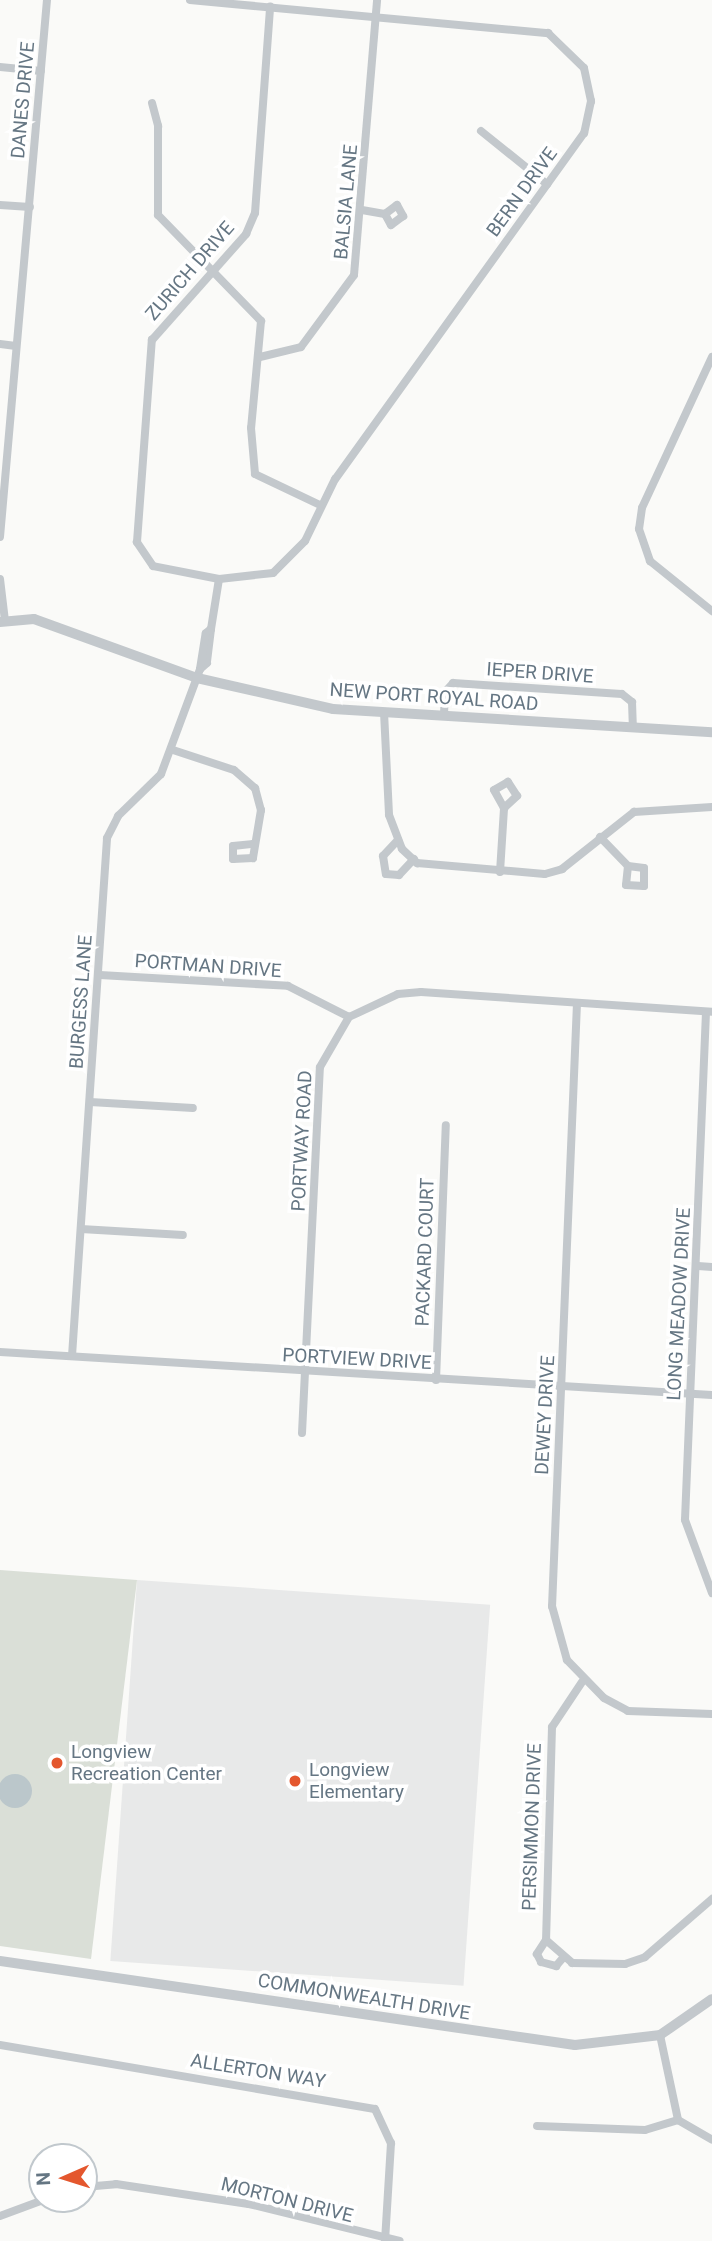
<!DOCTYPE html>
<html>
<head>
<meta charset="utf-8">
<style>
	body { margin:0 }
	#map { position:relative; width:712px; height:2241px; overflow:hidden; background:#fafaf8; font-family:Roboto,sans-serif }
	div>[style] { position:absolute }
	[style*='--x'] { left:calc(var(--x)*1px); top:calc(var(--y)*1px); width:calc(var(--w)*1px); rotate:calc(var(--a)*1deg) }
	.built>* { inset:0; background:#e8e9e9; transform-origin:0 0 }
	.green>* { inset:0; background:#dadfd7 }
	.water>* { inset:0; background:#bbc7cb }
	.round { border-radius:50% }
	.minor>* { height:8px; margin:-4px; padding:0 4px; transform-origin:4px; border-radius:4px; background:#c3c8cc }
	.tertiary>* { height:10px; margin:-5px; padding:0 5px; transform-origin:5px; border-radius:5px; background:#c3c8cc }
	.dots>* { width:19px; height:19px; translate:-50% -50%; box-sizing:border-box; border:4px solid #fff; border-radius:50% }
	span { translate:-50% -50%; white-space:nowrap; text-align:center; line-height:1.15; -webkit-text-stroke:7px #fff; paint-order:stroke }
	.street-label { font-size:19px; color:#657683 }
	.poi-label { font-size:19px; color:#657683 }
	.left { translate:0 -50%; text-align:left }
	.north { position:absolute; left:28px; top:2143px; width:70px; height:70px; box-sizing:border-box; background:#fff; border:2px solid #c1c8cd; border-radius:50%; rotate:267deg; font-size:19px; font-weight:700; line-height:28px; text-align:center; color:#657683 }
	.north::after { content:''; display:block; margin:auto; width:24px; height:32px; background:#e4572e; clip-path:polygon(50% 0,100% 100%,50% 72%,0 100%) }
</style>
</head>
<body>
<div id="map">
	<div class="built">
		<i style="left:137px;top:1580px;width:354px;height:382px;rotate:4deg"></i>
	</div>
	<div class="green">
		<i style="clip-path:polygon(0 1570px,137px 1580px,91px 1959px,0 1946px)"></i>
	</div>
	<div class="water">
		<i class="round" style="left:-2px;top:1774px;width:34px;height:34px"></i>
	</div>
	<div class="minor">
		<i style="--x:190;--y:0;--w:360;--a:5.3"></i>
		<i style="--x:548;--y:33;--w:50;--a:44.2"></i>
		<i style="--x:584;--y:68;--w:34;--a:78"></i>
		<i style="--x:591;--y:101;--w:33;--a:102"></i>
		<i style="--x:584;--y:133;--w:426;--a:125.7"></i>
		<i style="--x:335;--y:479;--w:69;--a:115.8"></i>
		<i style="--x:305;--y:541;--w:45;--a:135"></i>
		<i style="--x:273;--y:573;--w:54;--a:173.7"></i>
		<i style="--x:219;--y:579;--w:51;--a:99.1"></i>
		<i style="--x:0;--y:67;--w:41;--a:5.6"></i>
		<i style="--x:152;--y:103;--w:24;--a:75"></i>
		<i style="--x:158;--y:126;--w:89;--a:90"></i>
		<i style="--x:158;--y:215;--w:148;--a:45.8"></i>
		<i style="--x:261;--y:321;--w:107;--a:95.3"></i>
		<i style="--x:251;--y:428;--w:46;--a:85"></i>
		<i style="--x:255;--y:474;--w:72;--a:25.5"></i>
		<i style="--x:481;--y:131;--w:85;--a:38.8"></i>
		<i style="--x:0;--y:205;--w:30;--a:4"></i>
		<i style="--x:362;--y:210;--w:23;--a:10"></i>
		<i style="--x:385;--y:214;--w:15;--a:-37"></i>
		<i style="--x:397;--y:205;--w:13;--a:61"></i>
		<i style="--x:403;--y:216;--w:15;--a:143"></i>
		<i style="--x:391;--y:225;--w:13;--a:-119"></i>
		<i style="--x:0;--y:344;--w:16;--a:7"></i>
		<i style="--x:260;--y:357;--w:42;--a:-13.7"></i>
		<i style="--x:301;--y:347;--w:89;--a:-53.6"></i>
		<i style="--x:354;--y:275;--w:276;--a:-85.2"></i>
		<i style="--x:712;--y:357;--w:166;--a:114.9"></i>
		<i style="--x:642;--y:508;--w:21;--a:98"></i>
		<i style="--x:639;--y:529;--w:34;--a:71"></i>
		<i style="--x:650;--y:561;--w:80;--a:38.9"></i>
		<i style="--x:0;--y:537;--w:539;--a:-85"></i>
		<i style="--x:0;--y:579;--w:42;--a:83.2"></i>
		<i style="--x:219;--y:579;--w:67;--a:-168.9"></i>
		<i style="--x:153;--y:566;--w:29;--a:-124"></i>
		<i style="--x:137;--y:542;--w:203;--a:-85.8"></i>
		<i style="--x:152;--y:340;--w:142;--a:-48.4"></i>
		<i style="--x:246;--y:234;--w:23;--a:-67"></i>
		<i style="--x:255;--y:213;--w:207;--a:-85.8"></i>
		<i style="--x:211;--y:629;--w:34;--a:97"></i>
		<i style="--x:207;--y:663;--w:9;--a:139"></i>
		<i style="--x:200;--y:669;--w:36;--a:-81"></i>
		<i style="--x:206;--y:633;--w:6;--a:-39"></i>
		<i style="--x:384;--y:712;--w:103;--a:87.2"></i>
		<i style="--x:389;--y:815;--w:36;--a:69"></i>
		<i style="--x:402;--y:849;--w:21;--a:43"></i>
		<i style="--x:417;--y:863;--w:128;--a:4.9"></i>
		<i style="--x:545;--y:874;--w:18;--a:-16"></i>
		<i style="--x:562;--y:869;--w:92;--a:-38.4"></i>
		<i style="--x:634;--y:812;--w:78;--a:-3.7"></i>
		<i style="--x:444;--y:716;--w:24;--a:-88"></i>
		<i style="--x:445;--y:692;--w:12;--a:-48"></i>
		<i style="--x:453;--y:683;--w:169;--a:3.7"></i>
		<i style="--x:622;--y:694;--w:13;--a:39"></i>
		<i style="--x:632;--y:702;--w:26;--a:88"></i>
		<i style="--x:173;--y:750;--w:64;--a:18.2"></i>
		<i style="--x:234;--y:770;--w:28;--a:41"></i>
		<i style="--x:255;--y:788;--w:23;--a:75"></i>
		<i style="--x:261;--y:810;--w:49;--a:99.5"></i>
		<i style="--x:253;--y:858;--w:20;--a:177"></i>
		<i style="--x:233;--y:859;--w:13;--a:-90"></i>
		<i style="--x:233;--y:846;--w:18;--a:-6"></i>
		<i style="--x:600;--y:837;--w:40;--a:46"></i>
		<i style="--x:628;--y:866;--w:16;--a:7"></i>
		<i style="--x:644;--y:868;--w:18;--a:90"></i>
		<i style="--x:644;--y:886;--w:18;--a:-177"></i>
		<i style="--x:626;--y:885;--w:19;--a:-84"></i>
		<i style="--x:398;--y:840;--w:22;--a:133"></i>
		<i style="--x:383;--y:856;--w:18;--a:81"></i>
		<i style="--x:386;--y:874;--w:13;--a:4"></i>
		<i style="--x:399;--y:875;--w:22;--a:-47"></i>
		<i style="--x:500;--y:872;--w:64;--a:-86.4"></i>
		<i style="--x:504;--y:808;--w:18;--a:-43"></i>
		<i style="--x:517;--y:796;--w:17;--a:-123"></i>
		<i style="--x:508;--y:782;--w:16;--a:150"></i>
		<i style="--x:494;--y:790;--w:21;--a:61"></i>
		<i style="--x:100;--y:975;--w:188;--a:3.3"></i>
		<i style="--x:288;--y:986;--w:68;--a:26.9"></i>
		<i style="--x:577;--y:1003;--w:604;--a:92.37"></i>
		<i style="--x:552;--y:1606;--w:56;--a:74.5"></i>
		<i style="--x:567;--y:1660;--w:53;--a:45.8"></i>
		<i style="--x:604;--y:1698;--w:27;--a:28"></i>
		<i style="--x:628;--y:1711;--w:84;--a:2"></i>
		<i style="--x:706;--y:1012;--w:508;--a:92.37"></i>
		<i style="--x:685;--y:1520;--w:78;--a:69.7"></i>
		<i style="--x:90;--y:1102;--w:103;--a:3.3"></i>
		<i style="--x:81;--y:1229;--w:102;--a:3.4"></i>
		<i style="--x:698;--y:1266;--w:14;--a:4"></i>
		<i style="--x:0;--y:1352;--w:713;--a:3.46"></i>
		<i style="--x:72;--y:1356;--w:519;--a:-86.13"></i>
		<i style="--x:107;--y:838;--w:25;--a:-63"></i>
		<i style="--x:118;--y:816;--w:60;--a:-44.3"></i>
		<i style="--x:161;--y:774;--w:112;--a:-69.6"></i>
		<i style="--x:436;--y:1380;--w:255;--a:-87.8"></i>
		<i style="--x:302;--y:1433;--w:366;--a:-87.2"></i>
		<i style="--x:320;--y:1067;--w:58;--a:-59.9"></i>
		<i style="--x:349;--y:1017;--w:54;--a:-25.1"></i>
		<i style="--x:398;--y:994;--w:23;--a:-5"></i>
		<i style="--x:421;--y:992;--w:292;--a:3.9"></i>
		<i style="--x:582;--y:1682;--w:54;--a:123.7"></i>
		<i style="--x:552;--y:1727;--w:213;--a:91.6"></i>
		<i style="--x:546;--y:1940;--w:35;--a:41"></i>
		<i style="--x:572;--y:1963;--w:53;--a:1.1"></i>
		<i style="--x:625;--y:1964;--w:21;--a:-19"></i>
		<i style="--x:645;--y:1957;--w:89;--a:-40.9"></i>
		<i style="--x:546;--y:1940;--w:17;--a:123"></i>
		<i style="--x:537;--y:1954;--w:9;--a:63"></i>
		<i style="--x:541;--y:1962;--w:16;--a:15"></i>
		<i style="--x:556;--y:1966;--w:9;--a:-49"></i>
		<i style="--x:660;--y:2035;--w:87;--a:78"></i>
		<i style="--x:678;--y:2120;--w:39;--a:30"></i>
		<i style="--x:0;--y:2045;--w:380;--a:9.7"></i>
		<i style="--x:375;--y:2109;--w:38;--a:65"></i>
		<i style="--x:391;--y:2143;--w:98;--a:93.5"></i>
		<i style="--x:537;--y:2126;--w:108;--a:2.1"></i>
		<i style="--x:645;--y:2130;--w:34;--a:-17"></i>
		<i style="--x:84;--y:2187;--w:32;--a:-5"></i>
		<i style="--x:116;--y:2184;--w:134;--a:8.6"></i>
		<i style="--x:249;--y:2204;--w:155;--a:13.8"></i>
		<i style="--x:0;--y:2216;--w:49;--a:-20.3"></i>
	</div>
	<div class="tertiary">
		<i style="--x:0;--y:622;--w:34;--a:-5"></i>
		<i style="--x:34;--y:619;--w:173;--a:19.9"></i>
		<i style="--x:197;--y:678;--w:139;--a:12.8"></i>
		<i style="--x:333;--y:709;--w:380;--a:3.5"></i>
		<i style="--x:0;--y:1961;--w:581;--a:8.31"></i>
		<i style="--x:575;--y:2045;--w:86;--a:-6.7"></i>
		<i style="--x:660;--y:2035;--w:63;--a:-34.7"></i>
	</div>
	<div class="dots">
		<i style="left:57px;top:1763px;background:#e4572e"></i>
		<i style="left:295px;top:1781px;background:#e4572e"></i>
	</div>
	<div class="street-label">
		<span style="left:23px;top:100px;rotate:-85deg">DANES DRIVE</span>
		<span style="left:522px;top:192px;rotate:-54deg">BERN DRIVE</span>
		<span style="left:346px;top:202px;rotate:-85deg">BALSIA LANE</span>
		<span style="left:190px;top:271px;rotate:-49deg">ZURICH DRIVE</span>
		<span style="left:540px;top:673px;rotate:4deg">IEPER DRIVE</span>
		<span style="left:434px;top:697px;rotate:4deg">NEW PORT ROYAL ROAD</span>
		<span style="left:208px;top:966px;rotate:4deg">PORTMAN DRIVE</span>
		<span style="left:81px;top:1002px;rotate:-86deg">BURGESS LANE</span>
		<span style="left:302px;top:1141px;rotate:-87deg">PORTWAY ROAD</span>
		<span style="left:425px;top:1252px;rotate:-88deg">PACKARD COURT</span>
		<span style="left:679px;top:1304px;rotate:-87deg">LONG MEADOW DRIVE</span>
		<span style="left:357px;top:1359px;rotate:3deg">PORTVIEW DRIVE</span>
		<span style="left:545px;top:1415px;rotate:-87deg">DEWEY DRIVE</span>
		<span style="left:532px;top:1827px;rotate:-88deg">PERSIMMON DRIVE</span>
		<span style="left:364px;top:1997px;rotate:9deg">COMMONWEALTH DRIVE</span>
		<span style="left:258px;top:2071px;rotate:9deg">ALLERTON WAY</span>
		<span style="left:287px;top:2200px;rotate:14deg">MORTON DRIVE</span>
	</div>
	<div class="poi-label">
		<span class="left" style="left:71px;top:1763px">Longview<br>Recreation Center</span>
		<span class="left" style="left:309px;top:1781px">Longview<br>Elementary</span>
	</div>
	<div class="north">N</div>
</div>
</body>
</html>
